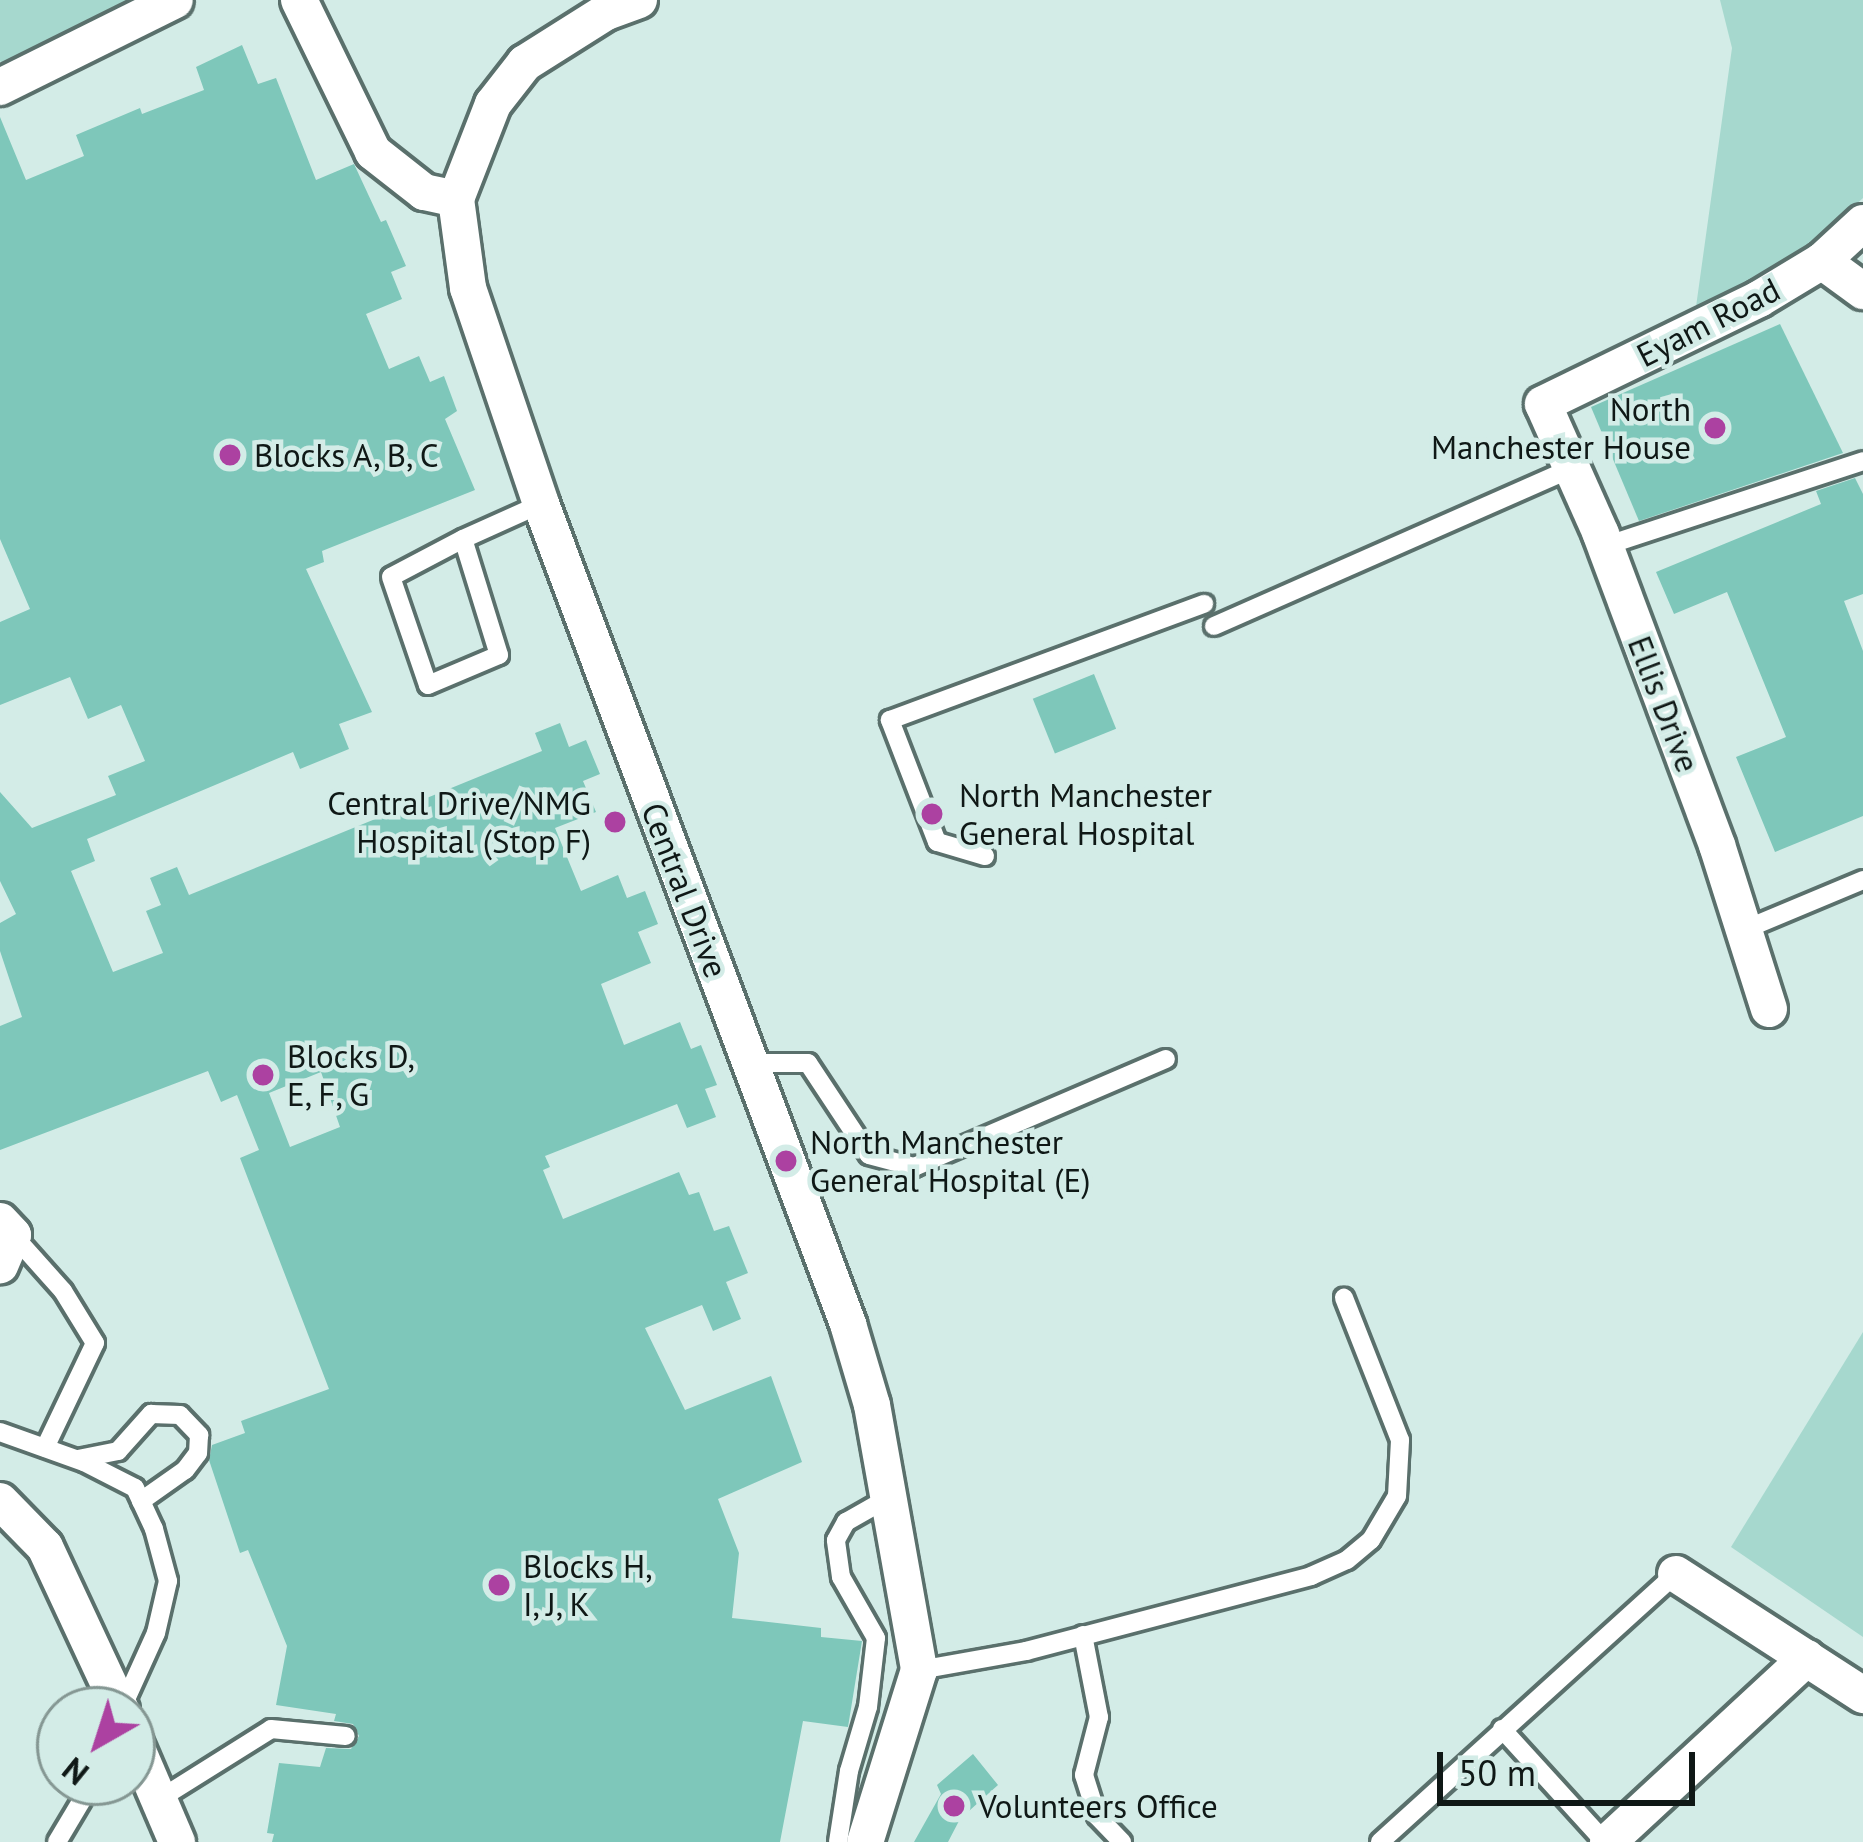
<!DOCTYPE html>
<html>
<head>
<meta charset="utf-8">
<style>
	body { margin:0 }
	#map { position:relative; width:1863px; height:1842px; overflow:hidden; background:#d3ece7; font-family:"PT Sans",sans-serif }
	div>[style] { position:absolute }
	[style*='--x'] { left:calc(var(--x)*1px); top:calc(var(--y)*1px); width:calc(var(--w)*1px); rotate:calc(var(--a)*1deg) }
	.green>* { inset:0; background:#a6d8ce }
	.building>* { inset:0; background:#7ec7ba; transform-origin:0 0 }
	.roads { filter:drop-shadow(3px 0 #5a706c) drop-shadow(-3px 0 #5a706c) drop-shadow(0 3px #5a706c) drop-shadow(0 -3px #5a706c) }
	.service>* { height:18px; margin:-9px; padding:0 9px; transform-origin:9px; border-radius:9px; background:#fff }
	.minor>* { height:36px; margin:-18px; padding:0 18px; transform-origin:18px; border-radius:18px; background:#fff }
	.dots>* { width:33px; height:33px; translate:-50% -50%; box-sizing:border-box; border:6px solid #d3ece7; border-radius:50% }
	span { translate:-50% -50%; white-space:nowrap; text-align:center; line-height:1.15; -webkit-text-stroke:9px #d3ece7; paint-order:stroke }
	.street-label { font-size:33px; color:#0f1816 }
	.poi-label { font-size:33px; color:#0f1816 }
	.right { translate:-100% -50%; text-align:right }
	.left { translate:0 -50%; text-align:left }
	.north { position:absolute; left:36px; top:1686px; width:120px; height:120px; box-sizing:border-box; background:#d3ece7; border:3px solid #859793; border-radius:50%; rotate:219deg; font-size:33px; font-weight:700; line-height:48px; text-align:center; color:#0f1816 }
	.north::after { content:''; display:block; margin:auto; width:42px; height:54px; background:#ac41a1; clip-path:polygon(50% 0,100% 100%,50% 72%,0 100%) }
	.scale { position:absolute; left:1437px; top:1752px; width:258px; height:54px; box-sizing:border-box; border:6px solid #0f1816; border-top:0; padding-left:15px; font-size:36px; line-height:42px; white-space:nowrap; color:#0f1816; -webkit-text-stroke:9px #d3ece7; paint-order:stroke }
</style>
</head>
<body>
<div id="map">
	<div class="green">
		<i style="clip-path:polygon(0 0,139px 0,5px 67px,0 61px)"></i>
		<i style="clip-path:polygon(1720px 0,1863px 0,1863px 198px,1822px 236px,1757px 283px,1695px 314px,1732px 48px)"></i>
		<i style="clip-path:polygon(1863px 1332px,1863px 1637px,1731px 1547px)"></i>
	</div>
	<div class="building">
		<i style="clip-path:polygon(evenodd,242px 45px,258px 84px,276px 78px,316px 180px,354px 164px,381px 222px,386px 220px,406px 266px,391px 272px,402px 299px,366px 314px,389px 369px,419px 356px,430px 382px,444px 376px,457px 411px,445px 419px,475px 490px,322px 551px,324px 562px,306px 569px,372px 712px,339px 724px,349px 749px,300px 769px,293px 752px,87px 839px,95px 861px,71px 871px,113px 972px,163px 953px,146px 911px,161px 905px,150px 878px,177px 867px,189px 895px,542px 751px,535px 733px,560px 723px,569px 747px,586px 740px,600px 774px,583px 781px,596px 812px,555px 828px,581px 891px,618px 875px,627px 898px,645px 891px,658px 924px,638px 932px,651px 963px,601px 984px,624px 1045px,680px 1022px,691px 1049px,701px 1045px,717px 1085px,705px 1089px,716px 1117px,687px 1128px,677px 1104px,545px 1156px,550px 1167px,543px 1170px,563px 1219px,679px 1172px,689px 1195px,699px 1192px,714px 1231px,729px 1226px,748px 1273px,726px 1282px,741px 1319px,713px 1331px,702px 1305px,645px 1328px,685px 1410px,771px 1376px,802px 1462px,718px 1499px,739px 1553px,732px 1618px,821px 1628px,821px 1637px,862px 1641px,848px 1727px,803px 1721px,780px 1842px,272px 1842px,274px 1834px,267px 1833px,279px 1763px,320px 1767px,326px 1748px,351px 1749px,359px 1736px,353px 1724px,334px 1721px,336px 1714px,276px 1705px,287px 1646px,248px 1550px,240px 1553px,209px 1460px,212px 1445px,245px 1433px,241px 1421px,329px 1389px,240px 1158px,259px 1150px,237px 1095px,221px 1102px,208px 1071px,0 1150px,0 1026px,22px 1017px,0 951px,0 923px,16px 914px,0 881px,0 792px,32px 828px,116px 795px,108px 776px,145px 761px,121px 705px,88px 719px,70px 677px,0 705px,0 622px,30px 609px,0 539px,0 117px,26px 180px,84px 156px,76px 135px,140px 108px,142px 114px,204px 90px,196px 67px,242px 45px,321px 1072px,340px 1127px,290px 1147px,269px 1093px,321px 1072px)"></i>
		<i style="clip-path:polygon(1780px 324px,1843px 453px,1639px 521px,1591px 407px)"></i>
		<i style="clip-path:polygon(1855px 478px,1863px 494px,1863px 594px,1844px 601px,1863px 651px,1863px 816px,1775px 852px,1736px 757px,1786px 737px,1727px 592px,1674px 614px,1656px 572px,1821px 504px,1816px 491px)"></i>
		<i style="left:1094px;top:674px;width:59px;height:66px;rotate:68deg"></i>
		<i style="clip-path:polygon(973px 1754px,998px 1785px,960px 1819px,948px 1842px,914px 1842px,941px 1794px,937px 1785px)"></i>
	</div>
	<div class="roads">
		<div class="service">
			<i style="--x:463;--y:539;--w:81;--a:152.2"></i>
			<i style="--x:391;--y:577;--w:114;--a:71.1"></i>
			<i style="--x:428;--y:685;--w:77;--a:-22.9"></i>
			<i style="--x:499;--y:655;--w:121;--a:-107.2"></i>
			<i style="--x:463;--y:539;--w:85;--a:-24.2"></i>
			<i style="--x:1605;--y:546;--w:272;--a:-18.2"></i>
			<i style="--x:1214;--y:626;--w:392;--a:-23.8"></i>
			<i style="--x:985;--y:856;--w:50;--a:-163.7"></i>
			<i style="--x:937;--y:842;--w:131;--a:-111.1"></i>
			<i style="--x:890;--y:720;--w:335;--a:-20.3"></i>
			<i style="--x:1746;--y:929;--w:127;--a:-22.7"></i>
			<i style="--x:751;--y:1063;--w:57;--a:0"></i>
			<i style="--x:808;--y:1063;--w:110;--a:56.5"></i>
			<i style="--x:869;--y:1155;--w:47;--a:14.9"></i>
			<i style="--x:914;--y:1167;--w:274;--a:-23.2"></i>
			<i style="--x:13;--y:1235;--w:75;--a:48.2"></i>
			<i style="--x:63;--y:1291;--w:61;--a:58.4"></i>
			<i style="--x:95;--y:1343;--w:116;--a:115.5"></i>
			<i style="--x:0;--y:1432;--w:89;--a:19.7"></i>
			<i style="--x:84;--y:1462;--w:57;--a:27"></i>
			<i style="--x:135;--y:1488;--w:45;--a:65.1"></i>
			<i style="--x:154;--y:1529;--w:54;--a:74.9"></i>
			<i style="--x:168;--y:1581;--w:53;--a:103"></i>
			<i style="--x:156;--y:1633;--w:85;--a:114.4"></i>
			<i style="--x:78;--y:1459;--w:41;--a:-11.3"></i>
			<i style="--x:118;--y:1451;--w:50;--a:-48.3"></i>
			<i style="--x:151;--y:1414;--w:29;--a:2"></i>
			<i style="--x:180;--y:1415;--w:28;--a:46"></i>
			<i style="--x:199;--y:1435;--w:18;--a:93"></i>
			<i style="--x:198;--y:1453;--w:21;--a:127"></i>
			<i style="--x:185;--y:1470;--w:54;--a:144.8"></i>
			<i style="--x:1083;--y:1635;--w:84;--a:79"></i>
			<i style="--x:1099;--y:1717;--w:60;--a:104.5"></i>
			<i style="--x:1084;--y:1775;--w:43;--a:72.4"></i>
			<i style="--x:1097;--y:1816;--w:36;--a:46"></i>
			<i style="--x:919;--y:1670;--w:109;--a:-10.1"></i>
			<i style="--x:1026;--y:1651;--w:295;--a:-14.7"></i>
			<i style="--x:1311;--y:1576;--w:39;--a:-24"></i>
			<i style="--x:1347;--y:1560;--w:31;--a:-40"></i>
			<i style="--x:1371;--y:1540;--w:51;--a:-59.4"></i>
			<i style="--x:1397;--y:1496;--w:56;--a:-86.9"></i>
			<i style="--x:1400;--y:1440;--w:153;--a:-111.5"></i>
			<i style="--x:1502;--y:1729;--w:153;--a:47.7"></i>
			<i style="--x:158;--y:1800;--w:133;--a:-32.1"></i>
			<i style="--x:271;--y:1729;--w:75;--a:5.3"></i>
			<i style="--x:57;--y:1842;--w:49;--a:-59.2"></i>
			<i style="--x:838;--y:1842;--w:72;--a:-81.2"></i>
			<i style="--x:849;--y:1771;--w:67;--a:-73.5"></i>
			<i style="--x:868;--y:1707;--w:69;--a:-83.4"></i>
			<i style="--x:876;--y:1638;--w:70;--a:-119.8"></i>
			<i style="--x:841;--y:1577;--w:37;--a:-98"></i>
			<i style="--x:836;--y:1540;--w:21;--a:-61"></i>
			<i style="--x:846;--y:1522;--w:48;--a:-29.7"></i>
			<i style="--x:1380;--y:1842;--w:399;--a:-42.2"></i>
		</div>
		<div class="minor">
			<i style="--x:299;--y:0;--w:169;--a:64"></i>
			<i style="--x:373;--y:152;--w:65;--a:38.1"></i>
			<i style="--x:424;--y:192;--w:33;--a:12"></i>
			<i style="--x:639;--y:0;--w:35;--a:160"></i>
			<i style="--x:606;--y:12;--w:96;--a:147.8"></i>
			<i style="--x:525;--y:63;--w:52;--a:128"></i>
			<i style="--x:493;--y:104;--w:102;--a:111.3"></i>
			<i style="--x:456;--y:199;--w:90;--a:82.3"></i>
			<i style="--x:468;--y:288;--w:228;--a:71.3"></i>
			<i style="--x:541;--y:504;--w:876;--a:69.47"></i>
			<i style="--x:848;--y:1324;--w:84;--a:73.5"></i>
			<i style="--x:872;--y:1405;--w:269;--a:79.9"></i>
			<i style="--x:919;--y:1670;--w:180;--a:107.4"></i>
			<i style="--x:0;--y:87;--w:195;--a:-26.4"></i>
			<i style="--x:1822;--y:261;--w:51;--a:36.2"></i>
			<i style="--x:1769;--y:1009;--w:172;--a:-107.6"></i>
			<i style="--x:1717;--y:845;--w:332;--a:-110.5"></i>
			<i style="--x:1601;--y:534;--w:142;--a:-114"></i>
			<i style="--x:1543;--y:404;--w:240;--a:-25.9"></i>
			<i style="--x:1759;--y:299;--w:74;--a:-31.1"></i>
			<i style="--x:1822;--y:261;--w:56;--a:-42.8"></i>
			<i style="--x:0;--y:1221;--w:19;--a:47"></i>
			<i style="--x:13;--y:1235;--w:33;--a:113"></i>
			<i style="--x:0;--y:1501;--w:64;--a:45.6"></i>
			<i style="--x:45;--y:1547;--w:180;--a:65"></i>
			<i style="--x:1676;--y:1574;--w:223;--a:32.9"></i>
			<i style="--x:132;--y:1737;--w:114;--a:66.8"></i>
			<i style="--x:1608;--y:1842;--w:271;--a:-42.8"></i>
		</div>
	</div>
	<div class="dots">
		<i style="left:1715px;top:428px;background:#ac41a1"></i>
		<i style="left:230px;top:455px;background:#ac41a1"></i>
		<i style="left:932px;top:814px;background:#ac41a1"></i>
		<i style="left:615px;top:822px;background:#ac41a1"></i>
		<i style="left:263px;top:1075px;background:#ac41a1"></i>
		<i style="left:786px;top:1161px;background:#ac41a1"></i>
		<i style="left:499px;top:1585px;background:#ac41a1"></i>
		<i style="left:954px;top:1806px;background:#ac41a1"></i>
	</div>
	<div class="street-label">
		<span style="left:1708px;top:322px;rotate:-27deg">Eyam Road</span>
		<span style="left:1664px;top:704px;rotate:69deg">Ellis Drive</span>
		<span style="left:685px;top:890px;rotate:69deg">Central Drive</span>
	</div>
	<div class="poi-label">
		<span class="right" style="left:1691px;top:428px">North<br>Manchester House</span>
		<span class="left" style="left:254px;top:455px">Blocks A, B, C</span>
		<span class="left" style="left:959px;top:814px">North Manchester<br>General Hospital</span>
		<span class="right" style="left:591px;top:822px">Central Drive/NMG<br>Hospital (Stop F)</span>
		<span class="left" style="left:287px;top:1075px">Blocks D,<br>E, F, G</span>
		<span class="left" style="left:810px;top:1161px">North Manchester<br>General Hospital (E)</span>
		<span class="left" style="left:523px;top:1585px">Blocks H,<br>I, J, K</span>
		<span class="left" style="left:978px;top:1806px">Volunteers Office</span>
	</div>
	<div class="north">N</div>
	<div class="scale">50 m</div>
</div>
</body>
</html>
